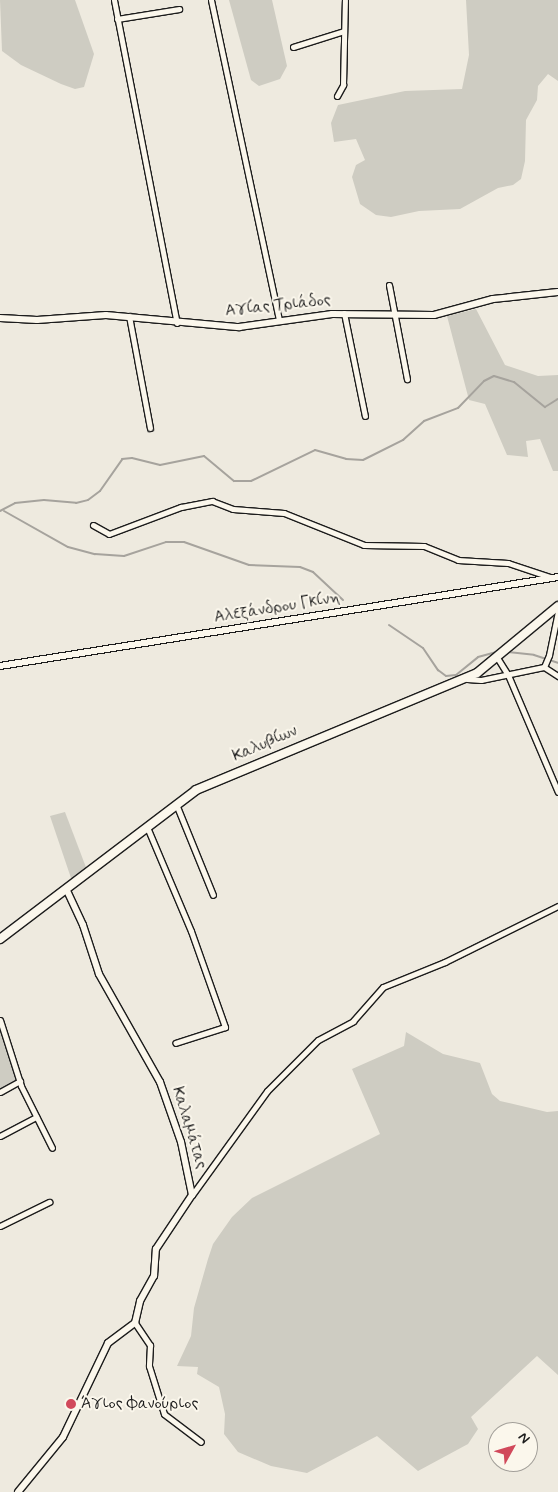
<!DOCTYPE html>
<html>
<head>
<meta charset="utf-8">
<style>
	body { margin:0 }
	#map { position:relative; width:558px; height:1492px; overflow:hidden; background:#eeeadf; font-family:Mynerve,sans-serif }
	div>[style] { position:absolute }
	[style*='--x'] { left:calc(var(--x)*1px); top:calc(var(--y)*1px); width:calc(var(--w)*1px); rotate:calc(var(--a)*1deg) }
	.green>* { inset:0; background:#ceccc2 }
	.stream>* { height:2px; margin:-1px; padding:0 1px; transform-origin:1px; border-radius:1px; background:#a6a39d }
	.roads { filter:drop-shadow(1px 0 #1c1c1c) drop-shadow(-1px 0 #1c1c1c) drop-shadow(0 1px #1c1c1c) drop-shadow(0 -1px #1c1c1c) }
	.minor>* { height:5px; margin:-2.5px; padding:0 2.5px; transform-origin:2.5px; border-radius:2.5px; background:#fbf7ec }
	.tertiary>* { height:6px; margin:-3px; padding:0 3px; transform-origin:3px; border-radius:3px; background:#fbf7ec }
	.secondary>* { height:8px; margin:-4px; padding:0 4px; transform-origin:4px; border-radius:4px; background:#fbf7ec }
	.dots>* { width:14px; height:14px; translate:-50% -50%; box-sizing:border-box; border:2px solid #fbf7ec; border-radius:50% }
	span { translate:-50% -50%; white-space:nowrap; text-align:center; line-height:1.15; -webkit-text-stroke:4px #fbf7ec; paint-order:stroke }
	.street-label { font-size:16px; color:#1c1c1c }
	.poi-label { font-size:16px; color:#1c1c1c }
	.left { translate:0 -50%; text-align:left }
	.north { position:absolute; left:488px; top:1422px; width:50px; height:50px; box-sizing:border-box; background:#fbf7ec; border:1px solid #a29f99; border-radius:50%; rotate:51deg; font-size:14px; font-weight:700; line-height:20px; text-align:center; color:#1c1c1c }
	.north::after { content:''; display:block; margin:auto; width:18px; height:22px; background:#d1495b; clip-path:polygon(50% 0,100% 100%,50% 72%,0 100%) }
</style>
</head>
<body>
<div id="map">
	<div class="green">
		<i style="clip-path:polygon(0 0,75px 0,94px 54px,84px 87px,75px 89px,61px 84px,21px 65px,2px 51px)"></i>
		<i style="clip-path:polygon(229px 0,272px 0,287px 66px,280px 79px,259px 86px,251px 80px)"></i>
		<i style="clip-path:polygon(466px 0,558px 0,558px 81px,548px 74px,538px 86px,537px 100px,526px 120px,525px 161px,521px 179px,513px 185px,498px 188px,460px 209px,419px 211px,391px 217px,376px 215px,360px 204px,352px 177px,356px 165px,365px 160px,356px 139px,334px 142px,331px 123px,338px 105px,405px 91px,462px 89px,469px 55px)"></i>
		<i style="clip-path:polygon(476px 309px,505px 365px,538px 376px,558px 375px,558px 471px,553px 471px,540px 439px,526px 441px,528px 457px,507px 455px,485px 404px,469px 400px,447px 316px)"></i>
		<i style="clip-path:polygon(65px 812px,87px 870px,72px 881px,50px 816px)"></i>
		<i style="clip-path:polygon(0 1027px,18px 1080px,0 1089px)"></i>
		<i style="clip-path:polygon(406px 1032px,443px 1054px,480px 1063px,492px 1094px,500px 1101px,547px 1112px,558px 1111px,558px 1375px,537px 1356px,471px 1417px,478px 1429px,468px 1444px,418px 1471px,377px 1436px,307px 1473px,271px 1466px,238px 1452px,224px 1434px,225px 1414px,219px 1387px,197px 1374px,198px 1367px,177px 1366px,191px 1336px,194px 1308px,208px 1259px,213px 1244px,232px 1217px,252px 1198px,380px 1134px,352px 1069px,404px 1046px)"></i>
	</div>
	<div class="stream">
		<i style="--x:0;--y:511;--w:17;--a:-28"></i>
		<i style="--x:15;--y:503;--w:29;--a:-6"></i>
		<i style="--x:44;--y:500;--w:32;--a:5"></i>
		<i style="--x:76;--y:503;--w:12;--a:-14"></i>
		<i style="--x:88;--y:500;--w:15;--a:-37"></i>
		<i style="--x:100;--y:491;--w:39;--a:-55"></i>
		<i style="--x:122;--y:459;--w:10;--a:-6"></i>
		<i style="--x:132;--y:458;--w:29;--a:14"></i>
		<i style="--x:160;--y:465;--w:45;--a:-11.6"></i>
		<i style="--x:204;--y:456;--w:39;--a:40"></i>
		<i style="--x:234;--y:481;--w:17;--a:0"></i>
		<i style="--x:251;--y:481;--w:71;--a:-25.8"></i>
		<i style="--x:315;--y:450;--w:32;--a:16"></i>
		<i style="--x:346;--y:459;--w:17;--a:3"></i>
		<i style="--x:363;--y:460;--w:45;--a:-26.6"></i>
		<i style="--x:403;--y:440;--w:28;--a:-42"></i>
		<i style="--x:424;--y:421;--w:36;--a:-21"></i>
		<i style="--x:458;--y:408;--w:37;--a:-46"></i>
		<i style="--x:484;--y:381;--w:11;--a:-27"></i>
		<i style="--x:494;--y:376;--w:21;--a:17"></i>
		<i style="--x:514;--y:382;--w:40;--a:39"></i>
		<i style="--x:545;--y:407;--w:15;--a:-32"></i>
		<i style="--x:4;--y:511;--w:73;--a:29.4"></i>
		<i style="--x:68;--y:547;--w:28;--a:15"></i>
		<i style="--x:95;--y:554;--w:29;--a:4"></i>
		<i style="--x:124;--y:556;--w:44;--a:-18.4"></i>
		<i style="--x:166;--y:542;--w:18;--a:0"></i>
		<i style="--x:184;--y:542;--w:69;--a:19.5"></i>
		<i style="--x:249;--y:565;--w:51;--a:2.2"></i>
		<i style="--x:300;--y:567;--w:14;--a:21"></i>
		<i style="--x:313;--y:572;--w:41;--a:43"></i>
		<i style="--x:389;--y:625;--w:41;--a:34.1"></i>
		<i style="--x:423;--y:648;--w:27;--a:56"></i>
		<i style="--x:438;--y:670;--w:10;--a:37"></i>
		<i style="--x:446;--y:676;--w:10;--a:-6"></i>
		<i style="--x:456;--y:675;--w:28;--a:-39"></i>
		<i style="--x:478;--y:657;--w:20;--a:-15"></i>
		<i style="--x:507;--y:652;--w:27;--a:6"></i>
		<i style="--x:534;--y:655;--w:25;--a:18"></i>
	</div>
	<div class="roads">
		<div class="minor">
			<i style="--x:114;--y:0;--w:329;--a:79"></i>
			<i style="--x:211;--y:0;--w:328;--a:78"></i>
			<i style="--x:117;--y:19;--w:63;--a:-9.2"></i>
			<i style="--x:293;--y:47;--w:53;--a:-17.4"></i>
			<i style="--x:337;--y:96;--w:13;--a:-61"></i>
			<i style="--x:343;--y:85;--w:85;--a:-88.7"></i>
			<i style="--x:389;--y:285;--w:96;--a:79.2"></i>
			<i style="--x:344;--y:313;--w:105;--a:78.5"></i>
			<i style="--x:129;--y:316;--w:114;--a:79.4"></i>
			<i style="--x:93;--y:525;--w:18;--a:29"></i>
			<i style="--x:109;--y:534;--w:77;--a:-20.6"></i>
			<i style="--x:181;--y:507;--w:32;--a:-11"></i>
			<i style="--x:212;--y:501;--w:22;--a:21"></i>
			<i style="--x:233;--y:509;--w:51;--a:4.5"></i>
			<i style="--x:284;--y:513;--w:86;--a:21.8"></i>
			<i style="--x:364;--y:545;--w:60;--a:1"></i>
			<i style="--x:424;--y:546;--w:37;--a:22"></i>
			<i style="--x:458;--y:560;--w:50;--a:3.4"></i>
			<i style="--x:508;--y:563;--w:47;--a:18.4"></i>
			<i style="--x:498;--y:659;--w:19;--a:58"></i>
			<i style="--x:508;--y:675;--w:127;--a:66.9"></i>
			<i style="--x:544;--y:667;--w:13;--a:-67"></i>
			<i style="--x:549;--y:655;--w:45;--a:-78.4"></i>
			<i style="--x:467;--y:679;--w:14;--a:4"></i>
			<i style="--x:481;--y:680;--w:64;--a:-11.7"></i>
			<i style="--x:544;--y:667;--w:17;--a:33"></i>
			<i style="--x:176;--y:804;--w:98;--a:67.9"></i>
			<i style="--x:147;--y:827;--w:113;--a:67.1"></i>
			<i style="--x:191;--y:931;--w:102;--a:70.5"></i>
			<i style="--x:225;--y:1027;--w:52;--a:162.3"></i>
			<i style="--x:0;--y:1020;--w:69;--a:72.3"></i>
			<i style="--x:21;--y:1086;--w:69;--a:63.4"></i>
			<i style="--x:0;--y:1092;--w:23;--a:-29"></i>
			<i style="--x:0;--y:1136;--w:41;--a:-27.8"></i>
			<i style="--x:192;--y:1195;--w:128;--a:-54.2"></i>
			<i style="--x:267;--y:1091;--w:72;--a:-45"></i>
			<i style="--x:318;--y:1040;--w:40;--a:-28"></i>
			<i style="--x:353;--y:1021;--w:45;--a:-48.6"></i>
			<i style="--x:383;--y:987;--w:67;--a:-22"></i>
			<i style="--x:445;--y:962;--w:126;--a:-26.4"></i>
			<i style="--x:0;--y:1226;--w:55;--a:-26.1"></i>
			<i style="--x:135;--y:1323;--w:27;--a:56"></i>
			<i style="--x:150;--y:1345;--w:21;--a:93"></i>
			<i style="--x:149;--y:1366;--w:50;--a:72.6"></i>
			<i style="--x:164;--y:1414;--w:46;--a:37.1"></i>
		</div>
		<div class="tertiary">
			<i style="--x:0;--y:318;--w:37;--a:3"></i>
			<i style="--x:37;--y:320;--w:69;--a:-4.1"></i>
			<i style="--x:106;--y:315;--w:134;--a:5.2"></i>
			<i style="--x:239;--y:327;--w:94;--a:-8"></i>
			<i style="--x:332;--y:314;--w:102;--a:0.6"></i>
			<i style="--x:434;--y:315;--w:61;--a:-15.2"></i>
			<i style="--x:493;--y:299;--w:65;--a:-6.1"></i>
			<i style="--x:0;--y:666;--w:565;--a:-9.06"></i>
			<i style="--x:18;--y:1492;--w:71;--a:-50.7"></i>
			<i style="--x:63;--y:1437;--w:104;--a:-64.4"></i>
			<i style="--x:108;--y:1343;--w:34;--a:-37"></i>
			<i style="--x:135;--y:1323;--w:23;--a:-77"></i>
			<i style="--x:140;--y:1301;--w:29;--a:-61"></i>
			<i style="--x:154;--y:1276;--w:27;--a:-86"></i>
			<i style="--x:156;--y:1249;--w:65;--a:-56.3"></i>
			<i style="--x:192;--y:1195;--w:54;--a:-101.7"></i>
			<i style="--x:181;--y:1142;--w:64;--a:-109.3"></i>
			<i style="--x:160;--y:1082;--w:124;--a:-119.5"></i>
			<i style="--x:99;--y:974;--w:52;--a:-108.1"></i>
			<i style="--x:83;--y:925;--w:40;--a:-115"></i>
		</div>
		<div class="secondary">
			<i style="--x:0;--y:939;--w:246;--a:-37.2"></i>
			<i style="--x:196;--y:790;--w:304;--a:-22.6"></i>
			<i style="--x:477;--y:673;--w:105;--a:-39.6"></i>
		</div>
	</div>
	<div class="dots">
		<i style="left:71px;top:1404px;background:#d1495b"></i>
	</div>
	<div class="street-label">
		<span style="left:278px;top:306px;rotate:-6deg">Αγίας Τριάδος</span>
		<span style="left:277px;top:608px;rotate:-9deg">Αλεξάνδρου Γκίνη</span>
		<span style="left:265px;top:744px;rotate:-23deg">Καλυβίων</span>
		<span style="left:189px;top:1128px;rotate:73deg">Καλαμάτας</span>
	</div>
	<div class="poi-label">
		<span class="left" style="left:81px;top:1404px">Άγιος Φανούριος</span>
	</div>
	<div class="north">N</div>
</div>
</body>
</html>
